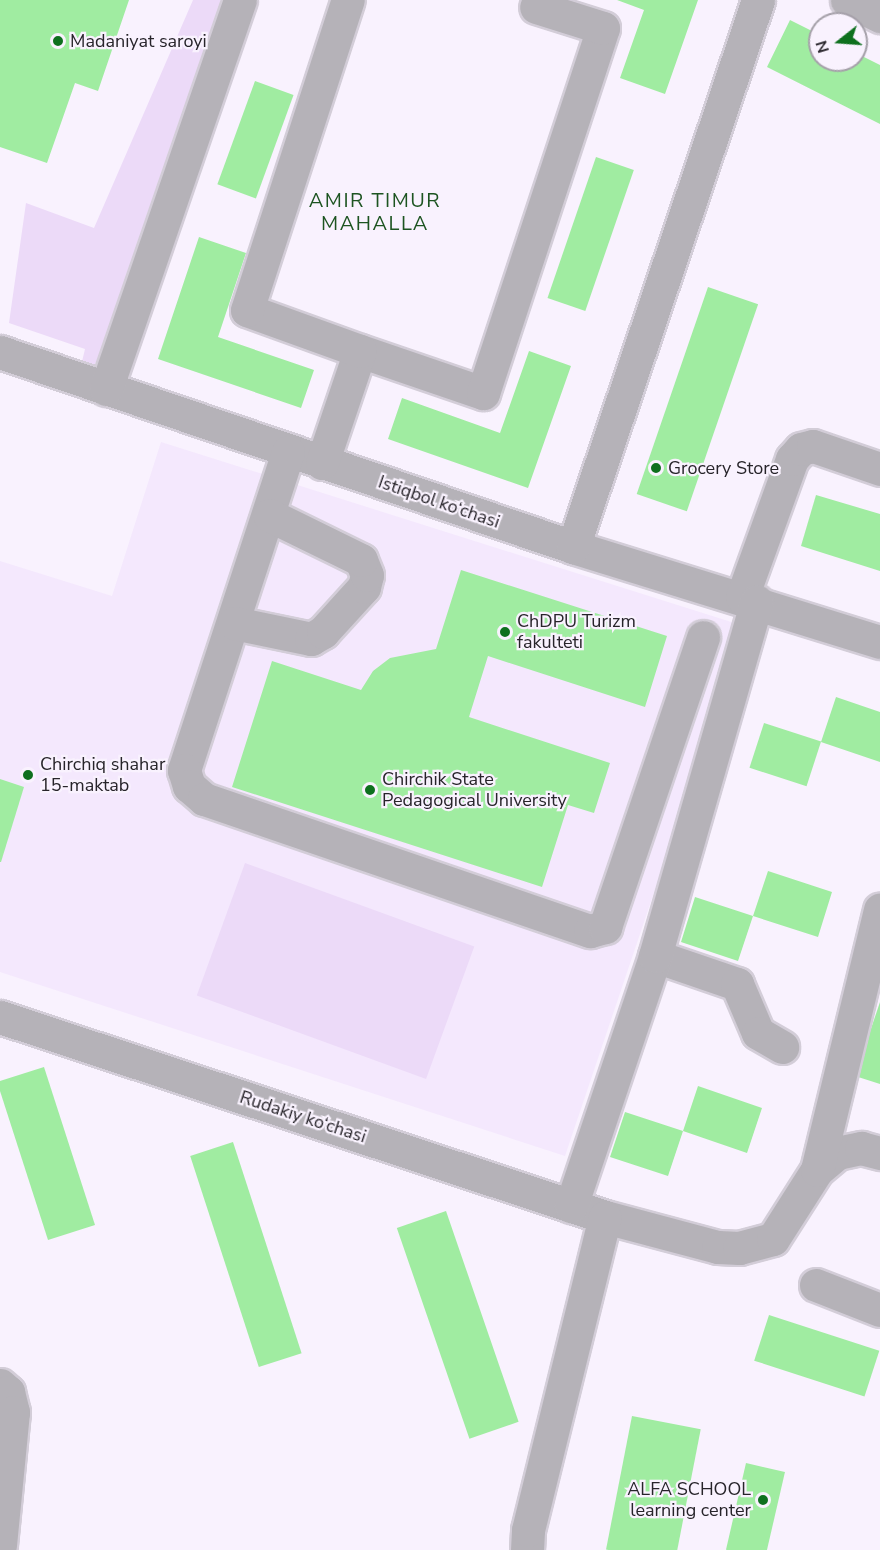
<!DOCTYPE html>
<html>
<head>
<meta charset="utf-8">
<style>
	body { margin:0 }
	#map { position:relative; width:880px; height:1550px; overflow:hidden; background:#f9f2fe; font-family:"Nunito Sans",sans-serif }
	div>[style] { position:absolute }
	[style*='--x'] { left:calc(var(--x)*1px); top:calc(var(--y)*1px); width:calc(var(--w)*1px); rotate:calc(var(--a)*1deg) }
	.built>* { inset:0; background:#f4e8fd }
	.green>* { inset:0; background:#ecdaf8; transform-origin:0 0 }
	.building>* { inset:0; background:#a0eca1; transform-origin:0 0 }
	.roads { filter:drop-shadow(2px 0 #d3cdd8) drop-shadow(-2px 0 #d3cdd8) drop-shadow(0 2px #d3cdd8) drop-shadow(0 -2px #d3cdd8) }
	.minor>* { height:33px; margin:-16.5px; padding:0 16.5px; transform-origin:16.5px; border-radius:16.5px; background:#b5b2b8 }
	.dots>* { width:16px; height:16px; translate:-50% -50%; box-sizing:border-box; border:3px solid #f9f2fe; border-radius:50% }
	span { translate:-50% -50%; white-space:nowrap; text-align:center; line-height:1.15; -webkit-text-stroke:4.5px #f9f2fe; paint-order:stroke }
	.poi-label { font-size:18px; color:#27242a }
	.left { translate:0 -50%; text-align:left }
	.right { translate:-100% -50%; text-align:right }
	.street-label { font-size:18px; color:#27242a }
	.neighbourhood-label { font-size:20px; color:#1d5421; letter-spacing:1.5px }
	.north { position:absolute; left:808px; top:12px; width:60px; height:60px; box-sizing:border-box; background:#f9f2fe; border:2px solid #a5a0a9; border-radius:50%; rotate:253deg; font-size:16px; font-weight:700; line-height:24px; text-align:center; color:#27242a }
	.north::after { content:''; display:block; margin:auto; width:21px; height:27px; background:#0e701e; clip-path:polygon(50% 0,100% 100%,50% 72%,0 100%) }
</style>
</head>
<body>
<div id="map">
	<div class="built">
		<i style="clip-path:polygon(161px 442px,744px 626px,565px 1156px,0 972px,0 561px,112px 596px)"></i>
	</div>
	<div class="green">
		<i style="clip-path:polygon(193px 0,225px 0,103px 353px,94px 365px,80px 370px,85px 349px,9px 323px,26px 203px,94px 228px)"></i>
		<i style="left:245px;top:863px;width:244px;height:141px;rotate:20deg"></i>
	</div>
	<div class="building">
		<i style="clip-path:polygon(0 0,129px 0,98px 91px,75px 83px,47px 163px,0 147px)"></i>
		<i style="clip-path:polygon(617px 0,698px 0,665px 94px,620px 78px,644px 10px)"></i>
		<i style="clip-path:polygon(790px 20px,820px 35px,820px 60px,856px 60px,856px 53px,880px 65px,880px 124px,767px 67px)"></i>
		<i style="left:255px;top:81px;width:41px;height:110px;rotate:20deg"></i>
		<i style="left:596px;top:157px;width:40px;height:149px;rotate:19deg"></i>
		<i style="clip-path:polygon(199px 237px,246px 253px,218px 337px,314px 370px,301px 408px,158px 359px)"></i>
		<i style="left:708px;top:287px;width:53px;height:219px;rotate:19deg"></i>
		<i style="clip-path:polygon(529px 351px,571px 366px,528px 488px,388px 439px,402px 398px,500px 433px)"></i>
		<i style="clip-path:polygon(816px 495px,880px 514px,880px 571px,801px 546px)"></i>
		<i style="clip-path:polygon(461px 570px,667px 636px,645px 707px,488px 656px,469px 717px,610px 763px,594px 813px,568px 805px,542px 887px,232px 787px,272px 661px,361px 690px,373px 671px,390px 658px,436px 649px)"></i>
		<i style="clip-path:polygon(836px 697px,880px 712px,880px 762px,821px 742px)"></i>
		<i style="left:764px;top:723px;width:60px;height:47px;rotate:18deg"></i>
		<i style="clip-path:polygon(0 779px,24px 787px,1px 862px,0 862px)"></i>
		<i style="clip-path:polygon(768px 871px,832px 892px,818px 937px,753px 916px,738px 961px,681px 942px,695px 897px,753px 916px)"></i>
		<i style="clip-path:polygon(880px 1002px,880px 1084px,855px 1076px)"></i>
		<i style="clip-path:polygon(44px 1067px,95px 1225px,48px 1240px,0 1091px,0 1081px)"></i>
		<i style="clip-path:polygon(698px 1086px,762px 1108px,747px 1153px,683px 1131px,668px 1176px,610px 1157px,625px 1112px,683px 1131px)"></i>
		<i style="left:233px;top:1142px;width:222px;height:45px;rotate:72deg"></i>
		<i style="left:446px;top:1211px;width:223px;height:52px;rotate:71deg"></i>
		<i style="left:769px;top:1315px;width:116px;height:48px;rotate:18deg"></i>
		<i style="left:632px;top:1416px;width:70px;height:136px;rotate:11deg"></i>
		<i style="left:746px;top:1463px;width:40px;height:89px;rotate:13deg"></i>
	</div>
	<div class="roads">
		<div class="minor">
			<i style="--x:847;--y:0;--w:37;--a:26"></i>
			<i style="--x:360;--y:351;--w:130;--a:18.9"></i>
			<i style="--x:483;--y:393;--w:384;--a:-71.8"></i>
			<i style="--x:603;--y:28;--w:70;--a:-162.6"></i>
			<i style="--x:0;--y:352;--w:605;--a:18.79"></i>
			<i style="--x:573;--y:547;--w:321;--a:17.2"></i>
			<i style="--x:106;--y:389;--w:411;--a:-71"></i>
			<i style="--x:288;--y:452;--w:335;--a:108.1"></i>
			<i style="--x:184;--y:770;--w:17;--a:73"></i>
			<i style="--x:189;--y:786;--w:20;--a:41"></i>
			<i style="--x:204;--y:799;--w:408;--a:18.9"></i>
			<i style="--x:590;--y:931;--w:16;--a:-15"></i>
			<i style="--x:605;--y:927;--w:306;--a:-71.3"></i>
			<i style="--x:322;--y:463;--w:118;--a:-71.3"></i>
			<i style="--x:360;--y:351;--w:120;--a:-160.1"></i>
			<i style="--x:247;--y:310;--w:326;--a:-72"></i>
			<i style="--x:573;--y:547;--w:577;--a:-71.31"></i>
			<i style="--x:742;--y:597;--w:147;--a:-70.1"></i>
			<i style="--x:792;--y:459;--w:13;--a:-48"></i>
			<i style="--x:801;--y:449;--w:12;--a:-14"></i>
			<i style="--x:813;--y:446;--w:71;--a:18.9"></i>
			<i style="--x:234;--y:623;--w:79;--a:11.7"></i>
			<i style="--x:311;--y:639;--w:14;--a:-30"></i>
			<i style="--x:323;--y:632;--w:61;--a:-47.7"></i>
			<i style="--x:364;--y:587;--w:12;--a:-76"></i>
			<i style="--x:367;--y:575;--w:16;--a:-112"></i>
			<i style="--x:361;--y:560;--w:102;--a:-153.9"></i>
			<i style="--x:655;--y:956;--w:87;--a:18.9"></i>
			<i style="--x:737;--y:984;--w:53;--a:66.8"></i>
			<i style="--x:758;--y:1033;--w:28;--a:30"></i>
			<i style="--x:0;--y:1017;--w:637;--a:18.29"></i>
			<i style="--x:605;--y:1217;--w:117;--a:14.9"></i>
			<i style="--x:718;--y:1247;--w:21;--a:3"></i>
			<i style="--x:739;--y:1248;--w:35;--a:-15"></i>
			<i style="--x:773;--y:1239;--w:82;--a:-57.5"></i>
			<i style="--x:817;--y:1170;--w:26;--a:-40"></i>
			<i style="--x:837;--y:1153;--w:25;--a:-12"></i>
			<i style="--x:861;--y:1148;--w:20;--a:15"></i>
			<i style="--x:817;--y:1170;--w:268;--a:-76.4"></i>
			<i style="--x:571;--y:1206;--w:264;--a:-71.4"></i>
			<i style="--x:655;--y:956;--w:369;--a:-74"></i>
			<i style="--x:816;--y:1285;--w:69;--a:21.3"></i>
			<i style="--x:0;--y:1385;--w:11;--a:41"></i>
			<i style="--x:8;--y:1392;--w:21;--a:76"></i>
			<i style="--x:13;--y:1412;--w:134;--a:95.6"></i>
			<i style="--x:527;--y:1550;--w:20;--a:-87"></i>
			<i style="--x:528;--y:1530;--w:322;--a:-76.2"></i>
		</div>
	</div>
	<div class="dots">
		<i style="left:58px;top:41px;background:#0e701e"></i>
		<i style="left:656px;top:468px;background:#0e701e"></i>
		<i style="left:505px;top:632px;background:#0e701e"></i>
		<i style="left:28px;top:775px;background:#0e701e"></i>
		<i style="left:370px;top:790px;background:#0e701e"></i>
		<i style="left:763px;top:1500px;background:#0e701e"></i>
	</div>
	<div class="poi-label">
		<span class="left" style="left:70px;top:41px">Madaniyat saroyi</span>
		<span class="left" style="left:668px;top:468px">Grocery Store</span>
		<span class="left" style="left:517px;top:632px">ChDPU Turizm<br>fakulteti</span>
		<span class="left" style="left:40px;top:775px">Chirchiq shahar<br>15-maktab</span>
		<span class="left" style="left:382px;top:790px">Chirchik State<br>Pedagogical University</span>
		<span class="right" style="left:751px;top:1500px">ALFA SCHOOL<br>learning center</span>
	</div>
	<div class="street-label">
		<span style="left:439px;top:502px;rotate:19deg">Istiqbol ko‘chasi</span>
		<span style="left:303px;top:1117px;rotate:18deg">Rudakiy ko‘chasi</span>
	</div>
	<div class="neighbourhood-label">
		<span style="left:375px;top:212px">AMIR TIMUR<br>MAHALLA</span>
	</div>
	<div class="north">N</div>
</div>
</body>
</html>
